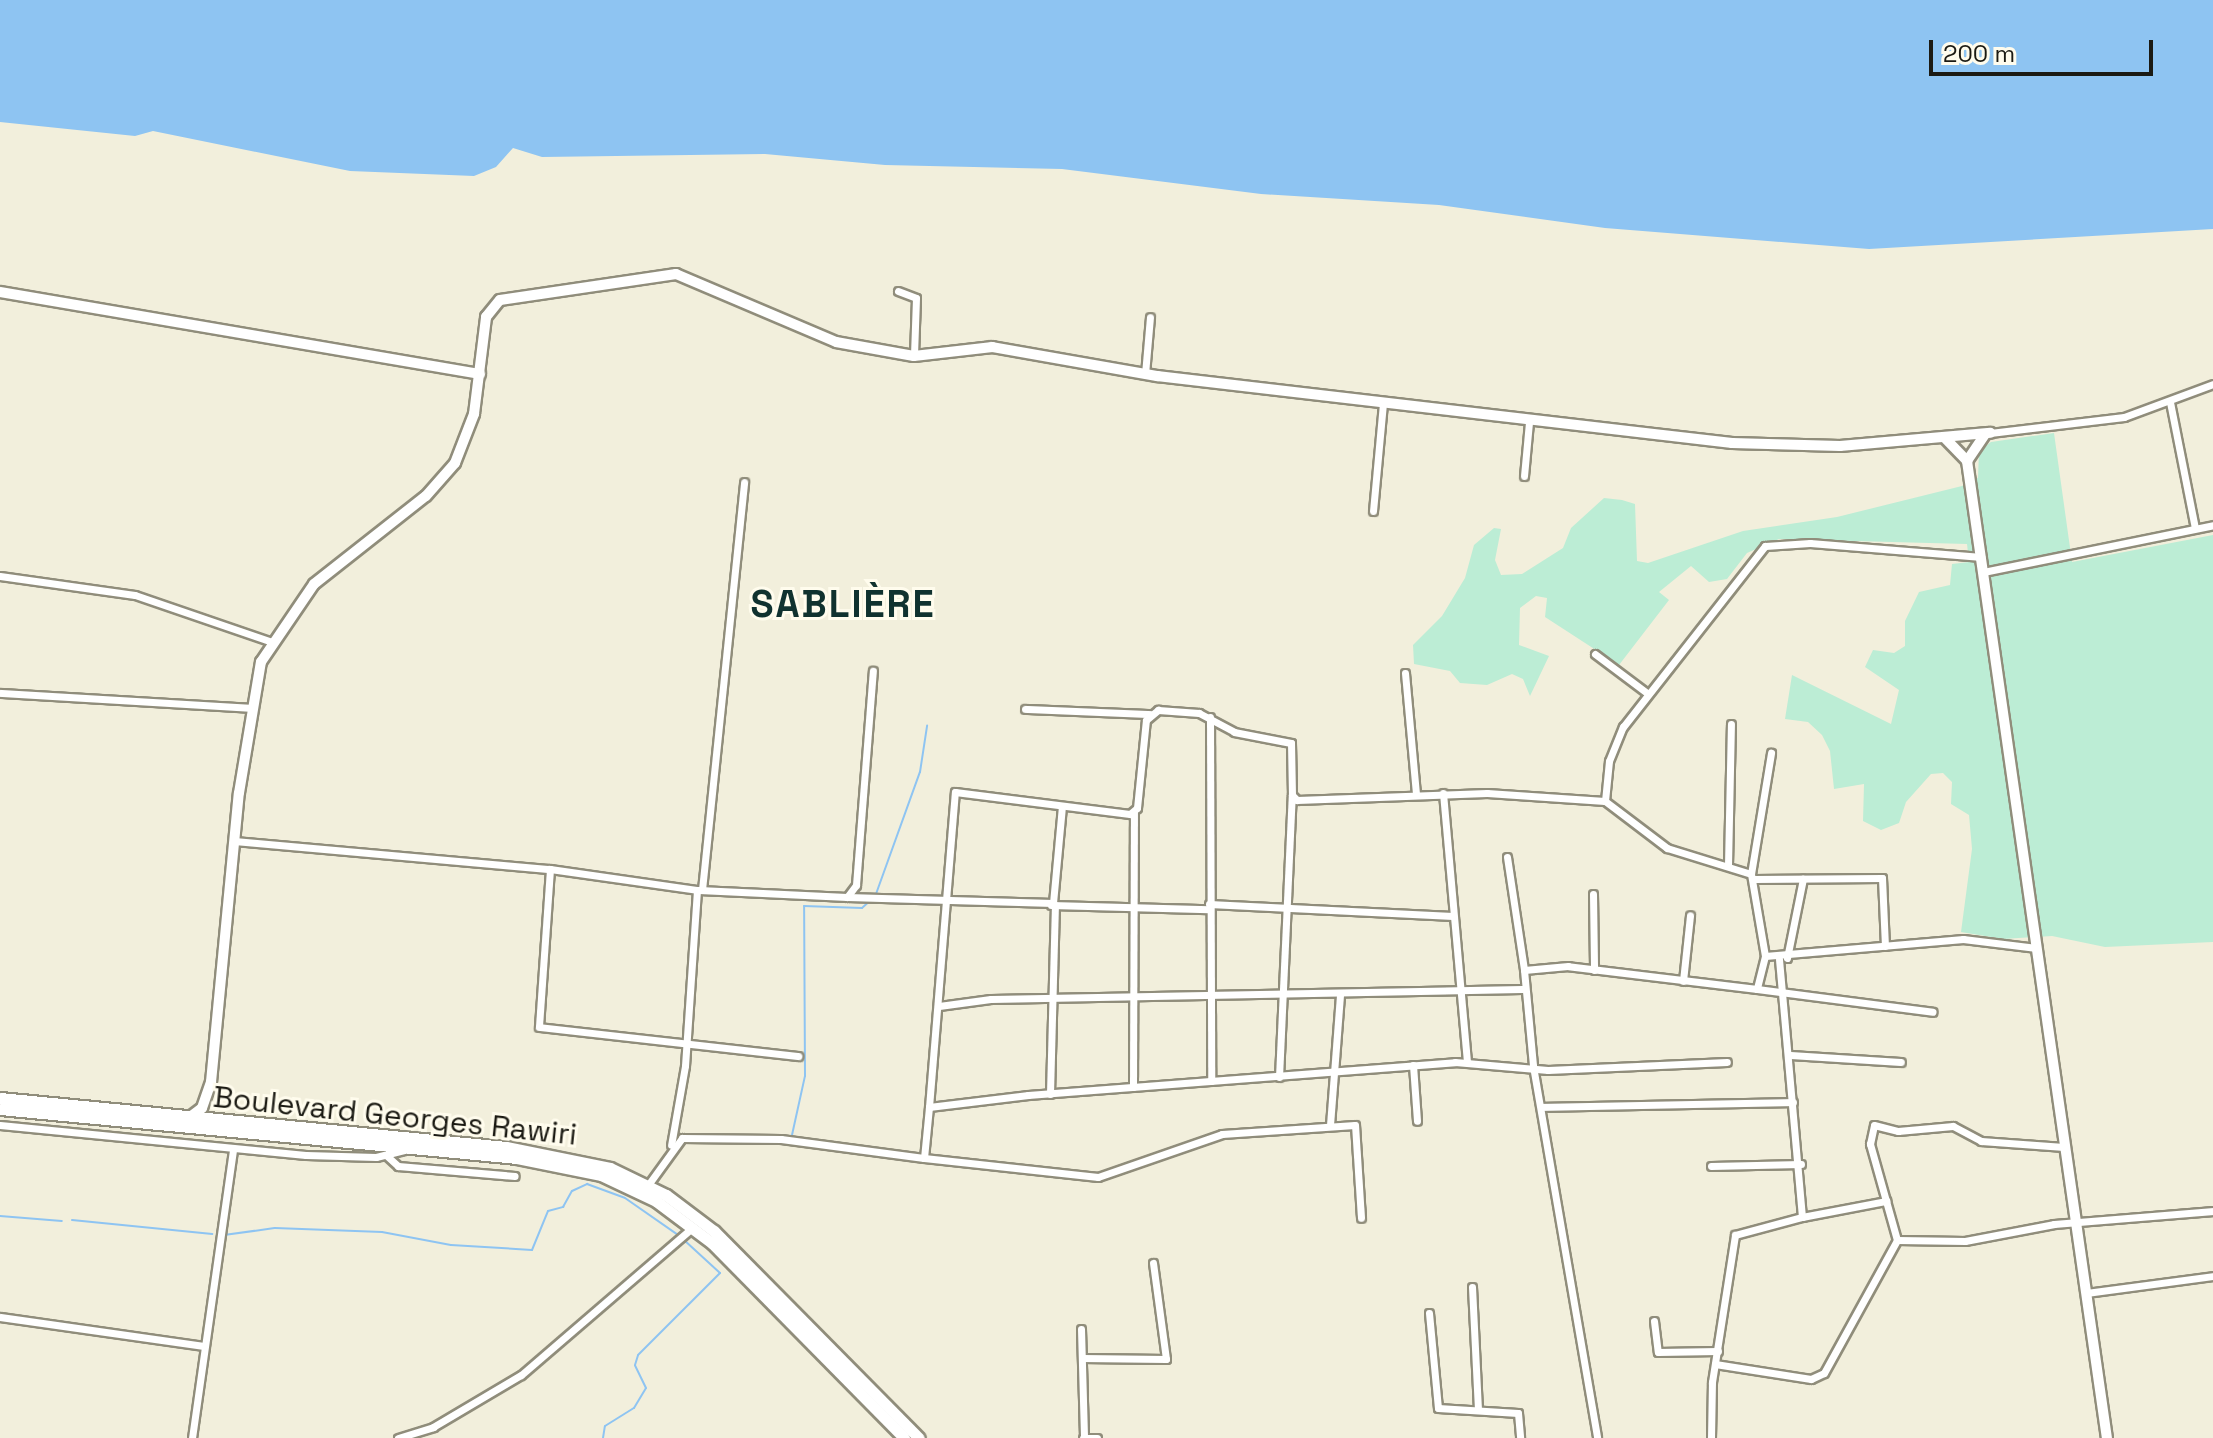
<!DOCTYPE html>
<html>
<head>
<meta charset="utf-8">
<style>
	body { margin:0 }
	#map { position:relative; width:2213px; height:1438px; overflow:hidden; background:#f2efdc; font-family:"Space Grotesk",sans-serif }
	div>[style] { position:absolute }
	[style*='--x'] { left:calc(var(--x)*1px); top:calc(var(--y)*1px); width:calc(var(--w)*1px); rotate:calc(var(--a)*1deg) }
	.green>* { inset:0; background:#bcedd5 }
	.water>* { inset:0; background:#8ec4f2 }
	.stream>* { height:2px; margin:-1px; padding:0 1px; transform-origin:1px; border-radius:1px; background:#8ec4f2 }
	.roads { filter:drop-shadow(2px 0 #908d7b) drop-shadow(-2px 0 #908d7b) drop-shadow(0 2px #908d7b) drop-shadow(0 -2px #908d7b) }
	.minor>* { height:7px; margin:-3.5px; padding:0 3.5px; transform-origin:3.5px; border-radius:3.5px; background:#fff }
	.secondary>* { height:10px; margin:-5px; padding:0 5px; transform-origin:5px; border-radius:5px; background:#fff }
	.primary>* { height:11px; margin:-5.5px; padding:0 5.5px; transform-origin:5.5px; border-radius:5.5px; background:#fff }
	span { translate:-50% -50%; white-space:nowrap; text-align:center; line-height:1.15; -webkit-text-stroke:6px #fffced; paint-order:stroke }
	.street-label { font-size:30px; color:#1b1a13 }
	.district-label { font-size:38px; color:#10322f; font-weight:700; letter-spacing:2px }
	.scale { position:absolute; left:1929px; top:40px; width:224px; height:36px; box-sizing:border-box; border:4px solid #1b1a13; border-top:0; padding-left:10px; font-size:24px; line-height:28px; white-space:nowrap; color:#1b1a13; -webkit-text-stroke:6px #fffced; paint-order:stroke }
</style>
</head>
<body>
<div id="map">
	<div class="green">
		<i style="clip-path:polygon(2054px 433px,2072px 562px,2213px 535px,2213px 942px,2105px 947px,2052px 936px,2003px 939px,1961px 932px,1972px 849px,1969px 815px,1951px 804px,1952px 782px,1943px 773px,1931px 774px,1906px 802px,1899px 823px,1881px 830px,1863px 821px,1864px 784px,1834px 789px,1830px 751px,1822px 735px,1808px 722px,1785px 719px,1792px 675px,1891px 724px,1899px 690px,1865px 667px,1873px 650px,1894px 653px,1905px 646px,1905px 621px,1919px 592px,1950px 585px,1952px 564px,1969px 562px,1967px 544px,1779px 539px,1747px 553px,1727px 579px,1709px 582px,1691px 566px,1659px 592px,1669px 600px,1619px 665px,1545px 617px,1547px 598px,1536px 596px,1520px 608px,1519px 645px,1549px 656px,1530px 696px,1523px 679px,1512px 674px,1487px 685px,1460px 683px,1450px 671px,1414px 664px,1413px 645px,1442px 616px,1465px 578px,1474px 545px,1494px 528px,1501px 529px,1495px 560px,1501px 575px,1522px 574px,1563px 548px,1571px 528px,1604px 498px,1622px 500px,1635px 504px,1637px 561px,1648px 563px,1743px 531px,1837px 517px,1962px 486px,1978px 478px,1979px 451px,1991px 442px)"></i>
	</div>
	<div class="water">
		<i style="clip-path:polygon(0 0,2213px 0,2213px 229px,1869px 249px,1605px 228px,1439px 205px,1261px 194px,1062px 169px,885px 165px,765px 154px,542px 157px,513px 148px,496px 167px,474px 176px,350px 171px,153px 131px,135px 136px,0 122px)"></i>
	</div>
	<div class="stream">
		<i style="--x:876;--y:894;--w:130;--a:-70.2"></i>
		<i style="--x:920;--y:772;--w:47;--a:-81.3"></i>
		<i style="--x:792;--y:1135;--w:60;--a:-77.6"></i>
		<i style="--x:805;--y:1076;--w:170;--a:-90.3"></i>
		<i style="--x:804;--y:906;--w:58;--a:2"></i>
		<i style="--x:862;--y:908;--w:13;--a:-42"></i>
		<i style="--x:0;--y:1216;--w:62;--a:4.6"></i>
		<i style="--x:72;--y:1220;--w:141;--a:5.7"></i>
		<i style="--x:224;--y:1235;--w:51;--a:-7.8"></i>
		<i style="--x:275;--y:1228;--w:107;--a:2.1"></i>
		<i style="--x:382;--y:1232;--w:70;--a:10.7"></i>
		<i style="--x:451;--y:1245;--w:81;--a:3.5"></i>
		<i style="--x:532;--y:1250;--w:42;--a:-67.7"></i>
		<i style="--x:548;--y:1211;--w:16;--a:-15"></i>
		<i style="--x:563;--y:1207;--w:18;--a:-61"></i>
		<i style="--x:572;--y:1191;--w:17;--a:-25"></i>
		<i style="--x:587;--y:1184;--w:40;--a:20.2"></i>
		<i style="--x:625;--y:1198;--w:65;--a:34.9"></i>
		<i style="--x:603;--y:1438;--w:12;--a:-81"></i>
		<i style="--x:605;--y:1426;--w:34;--a:-32"></i>
		<i style="--x:634;--y:1408;--w:23;--a:-59"></i>
		<i style="--x:646;--y:1388;--w:25;--a:-116"></i>
		<i style="--x:635;--y:1365;--w:10;--a:-73"></i>
		<i style="--x:638;--y:1355;--w:116;--a:-45"></i>
		<i style="--x:720;--y:1273;--w:50;--a:-137.4"></i>
	</div>
	<div class="roads">
		<div class="minor">
			<i style="--x:898;--y:291;--w:19;--a:21"></i>
			<i style="--x:916;--y:298;--w:58;--a:92"></i>
			<i style="--x:1145;--y:374;--w:57;--a:-85"></i>
			<i style="--x:2170;--y:402;--w:128;--a:78.8"></i>
			<i style="--x:1990;--y:433;--w:135;--a:-6.8"></i>
			<i style="--x:2124;--y:417;--w:95;--a:-20.3"></i>
			<i style="--x:1524;--y:476;--w:54;--a:-84.7"></i>
			<i style="--x:1373;--y:511;--w:108;--a:-84.7"></i>
			<i style="--x:1983;--y:572;--w:235;--a:-11.5"></i>
			<i style="--x:0;--y:576;--w:136;--a:8"></i>
			<i style="--x:135;--y:595;--w:145;--a:18.9"></i>
			<i style="--x:1595;--y:654;--w:65;--a:36.9"></i>
			<i style="--x:1405;--y:673;--w:121;--a:84.8"></i>
			<i style="--x:0;--y:693;--w:250;--a:3.4"></i>
			<i style="--x:1025;--y:709;--w:125;--a:2.3"></i>
			<i style="--x:1210;--y:717;--w:364;--a:89.8"></i>
			<i style="--x:1443;--y:793;--w:270;--a:84.9"></i>
			<i style="--x:1605;--y:801;--w:40;--a:-84.3"></i>
			<i style="--x:1609;--y:761;--w:37;--a:-68"></i>
			<i style="--x:1623;--y:727;--w:230;--a:-51.9"></i>
			<i style="--x:1765;--y:546;--w:45;--a:-3.8"></i>
			<i style="--x:1810;--y:543;--w:172;--a:4.7"></i>
			<i style="--x:235;--y:841;--w:316;--a:5.1"></i>
			<i style="--x:550;--y:869;--w:148;--a:8.1"></i>
			<i style="--x:697;--y:890;--w:176;--a:93.9"></i>
			<i style="--x:685;--y:1066;--w:80;--a:100"></i>
			<i style="--x:1507;--y:857;--w:114;--a:81.4"></i>
			<i style="--x:1728;--y:865;--w:141;--a:-88.8"></i>
			<i style="--x:550;--y:869;--w:158;--a:94"></i>
			<i style="--x:539;--y:1027;--w:261;--a:6.4"></i>
			<i style="--x:1751;--y:874;--w:123;--a:-80.6"></i>
			<i style="--x:1754;--y:879;--w:128;--a:-0.4"></i>
			<i style="--x:1882;--y:878;--w:68;--a:87.5"></i>
			<i style="--x:699;--y:890;--w:148;--a:2.7"></i>
			<i style="--x:847;--y:897;--w:15;--a:-53"></i>
			<i style="--x:856;--y:885;--w:215;--a:-85.5"></i>
			<i style="--x:702;--y:890;--w:410;--a:-84.1"></i>
			<i style="--x:1593;--y:894;--w:76;--a:89.2"></i>
			<i style="--x:847;--y:897;--w:206;--a:1.7"></i>
			<i style="--x:1053;--y:903;--w:97;--a:-84.7"></i>
			<i style="--x:1209;--y:904;--w:244;--a:2.8"></i>
			<i style="--x:1051;--y:905;--w:158;--a:1.5"></i>
			<i style="--x:1765;--y:956;--w:199;--a:-4.9"></i>
			<i style="--x:1963;--y:939;--w:74;--a:7"></i>
			<i style="--x:1787;--y:958;--w:81;--a:-78.6"></i>
			<i style="--x:1683;--y:981;--w:66;--a:-83.9"></i>
			<i style="--x:1757;--y:989;--w:177;--a:7.4"></i>
			<i style="--x:939;--y:1006;--w:52;--a:-7.7"></i>
			<i style="--x:991;--y:999;--w:531;--a:-1.08"></i>
			<i style="--x:1790;--y:1055;--w:111;--a:3.6"></i>
			<i style="--x:1413;--y:1065;--w:56;--a:85.9"></i>
			<i style="--x:1279;--y:1077;--w:281;--a:-87.4"></i>
			<i style="--x:1133;--y:1087;--w:274;--a:-89.8"></i>
			<i style="--x:1050;--y:1094;--w:189;--a:-88.5"></i>
			<i style="--x:929;--y:1107;--w:316;--a:-85.3"></i>
			<i style="--x:955;--y:792;--w:176;--a:7.2"></i>
			<i style="--x:1130;--y:814;--w:9;--a:-41"></i>
			<i style="--x:1137;--y:808;--w:88;--a:-84.2"></i>
			<i style="--x:1146;--y:720;--w:16;--a:-40"></i>
			<i style="--x:1158;--y:710;--w:41;--a:4.2"></i>
			<i style="--x:1199;--y:713;--w:40;--a:28"></i>
			<i style="--x:1234;--y:732;--w:58;--a:10.9"></i>
			<i style="--x:1291;--y:743;--w:52;--a:88.9"></i>
			<i style="--x:1292;--y:795;--w:7;--a:45"></i>
			<i style="--x:1297;--y:800;--w:190;--a:-2.1"></i>
			<i style="--x:1487;--y:793;--w:118;--a:3.9"></i>
			<i style="--x:1605;--y:801;--w:78;--a:37.2"></i>
			<i style="--x:1667;--y:848;--w:88;--a:17.2"></i>
			<i style="--x:1751;--y:874;--w:83;--a:80.3"></i>
			<i style="--x:1765;--y:956;--w:34;--a:104"></i>
			<i style="--x:1757;--y:989;--w:190;--a:-173.1"></i>
			<i style="--x:1568;--y:966;--w:44;--a:174.8"></i>
			<i style="--x:1524;--y:970;--w:96;--a:84.6"></i>
			<i style="--x:1533;--y:1066;--w:377;--a:80.2"></i>
			<i style="--x:1541;--y:1107;--w:252;--a:-1.1"></i>
			<i style="--x:0;--y:1125;--w:307;--a:5.6"></i>
			<i style="--x:306;--y:1155;--w:70;--a:1.6"></i>
			<i style="--x:376;--y:1157;--w:30;--a:-14"></i>
			<i style="--x:1330;--y:1125;--w:130;--a:-85.6"></i>
			<i style="--x:387;--y:1156;--w:15;--a:42"></i>
			<i style="--x:398;--y:1166;--w:117;--a:4.9"></i>
			<i style="--x:924;--y:1158;--w:175;--a:6.2"></i>
			<i style="--x:1098;--y:1177;--w:131;--a:-19.1"></i>
			<i style="--x:1222;--y:1134;--w:133;--a:-3.9"></i>
			<i style="--x:1355;--y:1125;--w:93;--a:86.3"></i>
			<i style="--x:1711;--y:1166;--w:90;--a:-1.3"></i>
			<i style="--x:648;--y:1185;--w:58;--a:-54.1"></i>
			<i style="--x:682;--y:1138;--w:99;--a:0.6"></i>
			<i style="--x:781;--y:1139;--w:144;--a:7.6"></i>
			<i style="--x:924;--y:1158;--w:51;--a:-84.4"></i>
			<i style="--x:929;--y:1107;--w:100;--a:-6.9"></i>
			<i style="--x:1028;--y:1095;--w:428;--a:-4.4"></i>
			<i style="--x:1455;--y:1062;--w:93;--a:4.9"></i>
			<i style="--x:1548;--y:1070;--w:179;--a:-2.6"></i>
			<i style="--x:1802;--y:1217;--w:86;--a:-10.8"></i>
			<i style="--x:1897;--y:1240;--w:68;--a:0.8"></i>
			<i style="--x:1965;--y:1241;--w:91;--a:-10.8"></i>
			<i style="--x:2054;--y:1224;--w:160;--a:-4.7"></i>
			<i style="--x:1472;--y:1287;--w:123;--a:87.2"></i>
			<i style="--x:2086;--y:1293;--w:128;--a:-7.6"></i>
			<i style="--x:1429;--y:1313;--w:95;--a:84.6"></i>
			<i style="--x:1438;--y:1408;--w:80;--a:3.6"></i>
			<i style="--x:1518;--y:1413;--w:25;--a:85"></i>
			<i style="--x:0;--y:1317;--w:206;--a:8.1"></i>
			<i style="--x:1654;--y:1321;--w:31;--a:83"></i>
			<i style="--x:1658;--y:1352;--w:60;--a:-1"></i>
			<i style="--x:1081;--y:1329;--w:108;--a:88.4"></i>
			<i style="--x:1082;--y:1358;--w:84;--a:0.7"></i>
			<i style="--x:1166;--y:1359;--w:97;--a:-97.7"></i>
			<i style="--x:1715;--y:1364;--w:97;--a:8.9"></i>
			<i style="--x:1811;--y:1379;--w:14;--a:-25"></i>
			<i style="--x:1824;--y:1373;--w:152;--a:-61.2"></i>
			<i style="--x:1897;--y:1240;--w:100;--a:-105.7"></i>
			<i style="--x:1870;--y:1144;--w:19;--a:-78"></i>
			<i style="--x:1874;--y:1125;--w:25;--a:14"></i>
			<i style="--x:1898;--y:1131;--w:55;--a:-5.2"></i>
			<i style="--x:1953;--y:1126;--w:32;--a:28"></i>
			<i style="--x:1981;--y:1141;--w:83;--a:4.1"></i>
			<i style="--x:192;--y:1438;--w:291;--a:-81.9"></i>
			<i style="--x:398;--y:1438;--w:37;--a:-17"></i>
			<i style="--x:433;--y:1427;--w:102;--a:-30.6"></i>
			<i style="--x:521;--y:1375;--w:225;--a:-40.7"></i>
			<i style="--x:1083;--y:1438;--w:14;--a:0"></i>
			<i style="--x:1711;--y:1438;--w:56;--a:-89"></i>
			<i style="--x:1712;--y:1382;--w:149;--a:-81.1"></i>
			<i style="--x:1735;--y:1235;--w:69;--a:-15"></i>
			<i style="--x:1802;--y:1217;--w:259;--a:-95.1"></i>
		</div>
		<div class="secondary">
			<i style="--x:0;--y:292;--w:487;--a:9.7"></i>
			<i style="--x:1945;--y:438;--w:32;--a:46"></i>
			<i style="--x:1967;--y:461;--w:987;--a:81.85"></i>
			<i style="--x:1967;--y:461;--w:32;--a:-56"></i>
			<i style="--x:190;--y:1117;--w:15;--a:-37"></i>
			<i style="--x:202;--y:1108;--w:28;--a:-71"></i>
			<i style="--x:211;--y:1082;--w:290;--a:-84.5"></i>
			<i style="--x:239;--y:793;--w:133;--a:-80.5"></i>
			<i style="--x:261;--y:662;--w:94;--a:-55.8"></i>
			<i style="--x:314;--y:584;--w:142;--a:-38.2"></i>
			<i style="--x:426;--y:496;--w:44;--a:-48.7"></i>
			<i style="--x:455;--y:463;--w:53;--a:-68.8"></i>
			<i style="--x:474;--y:414;--w:98;--a:-82.9"></i>
			<i style="--x:486;--y:317;--w:22;--a:-51"></i>
			<i style="--x:500;--y:300;--w:178;--a:-8.4"></i>
			<i style="--x:676;--y:274;--w:174;--a:23"></i>
			<i style="--x:836;--y:342;--w:79;--a:10.2"></i>
			<i style="--x:914;--y:356;--w:79;--a:-6.6"></i>
			<i style="--x:992;--y:347;--w:168;--a:10"></i>
			<i style="--x:1157;--y:376;--w:579;--a:6.65"></i>
			<i style="--x:1732;--y:443;--w:108;--a:1.6"></i>
			<i style="--x:1840;--y:446;--w:151;--a:-5"></i>
		</div>
		<div class="primary">
			<i style="--x:0;--y:1098;--w:508;--a:5.53"></i>
			<i style="--x:506;--y:1147;--w:106;--a:11.4"></i>
			<i style="--x:610;--y:1168;--w:62;--a:25.7"></i>
			<i style="--x:666;--y:1195;--w:60;--a:36.9"></i>
			<i style="--x:714;--y:1231;--w:291;--a:45.3"></i>
			<i style="--x:0;--y:1109;--w:519;--a:5.41"></i>
			<i style="--x:517;--y:1158;--w:86;--a:11.4"></i>
			<i style="--x:601;--y:1175;--w:61;--a:25.3"></i>
			<i style="--x:656;--y:1201;--w:71;--a:37"></i>
			<i style="--x:713;--y:1244;--w:272;--a:45.4"></i>
		</div>
	</div>
	<div class="street-label">
		<span style="left:395px;top:1116px;rotate:6deg">Boulevard Georges Rawiri</span>
	</div>
	<div class="district-label">
		<span style="left:843px;top:605px">SABLIÈRE</span>
	</div>
	<div class="scale">200 m</div>
</div>
</body>
</html>
